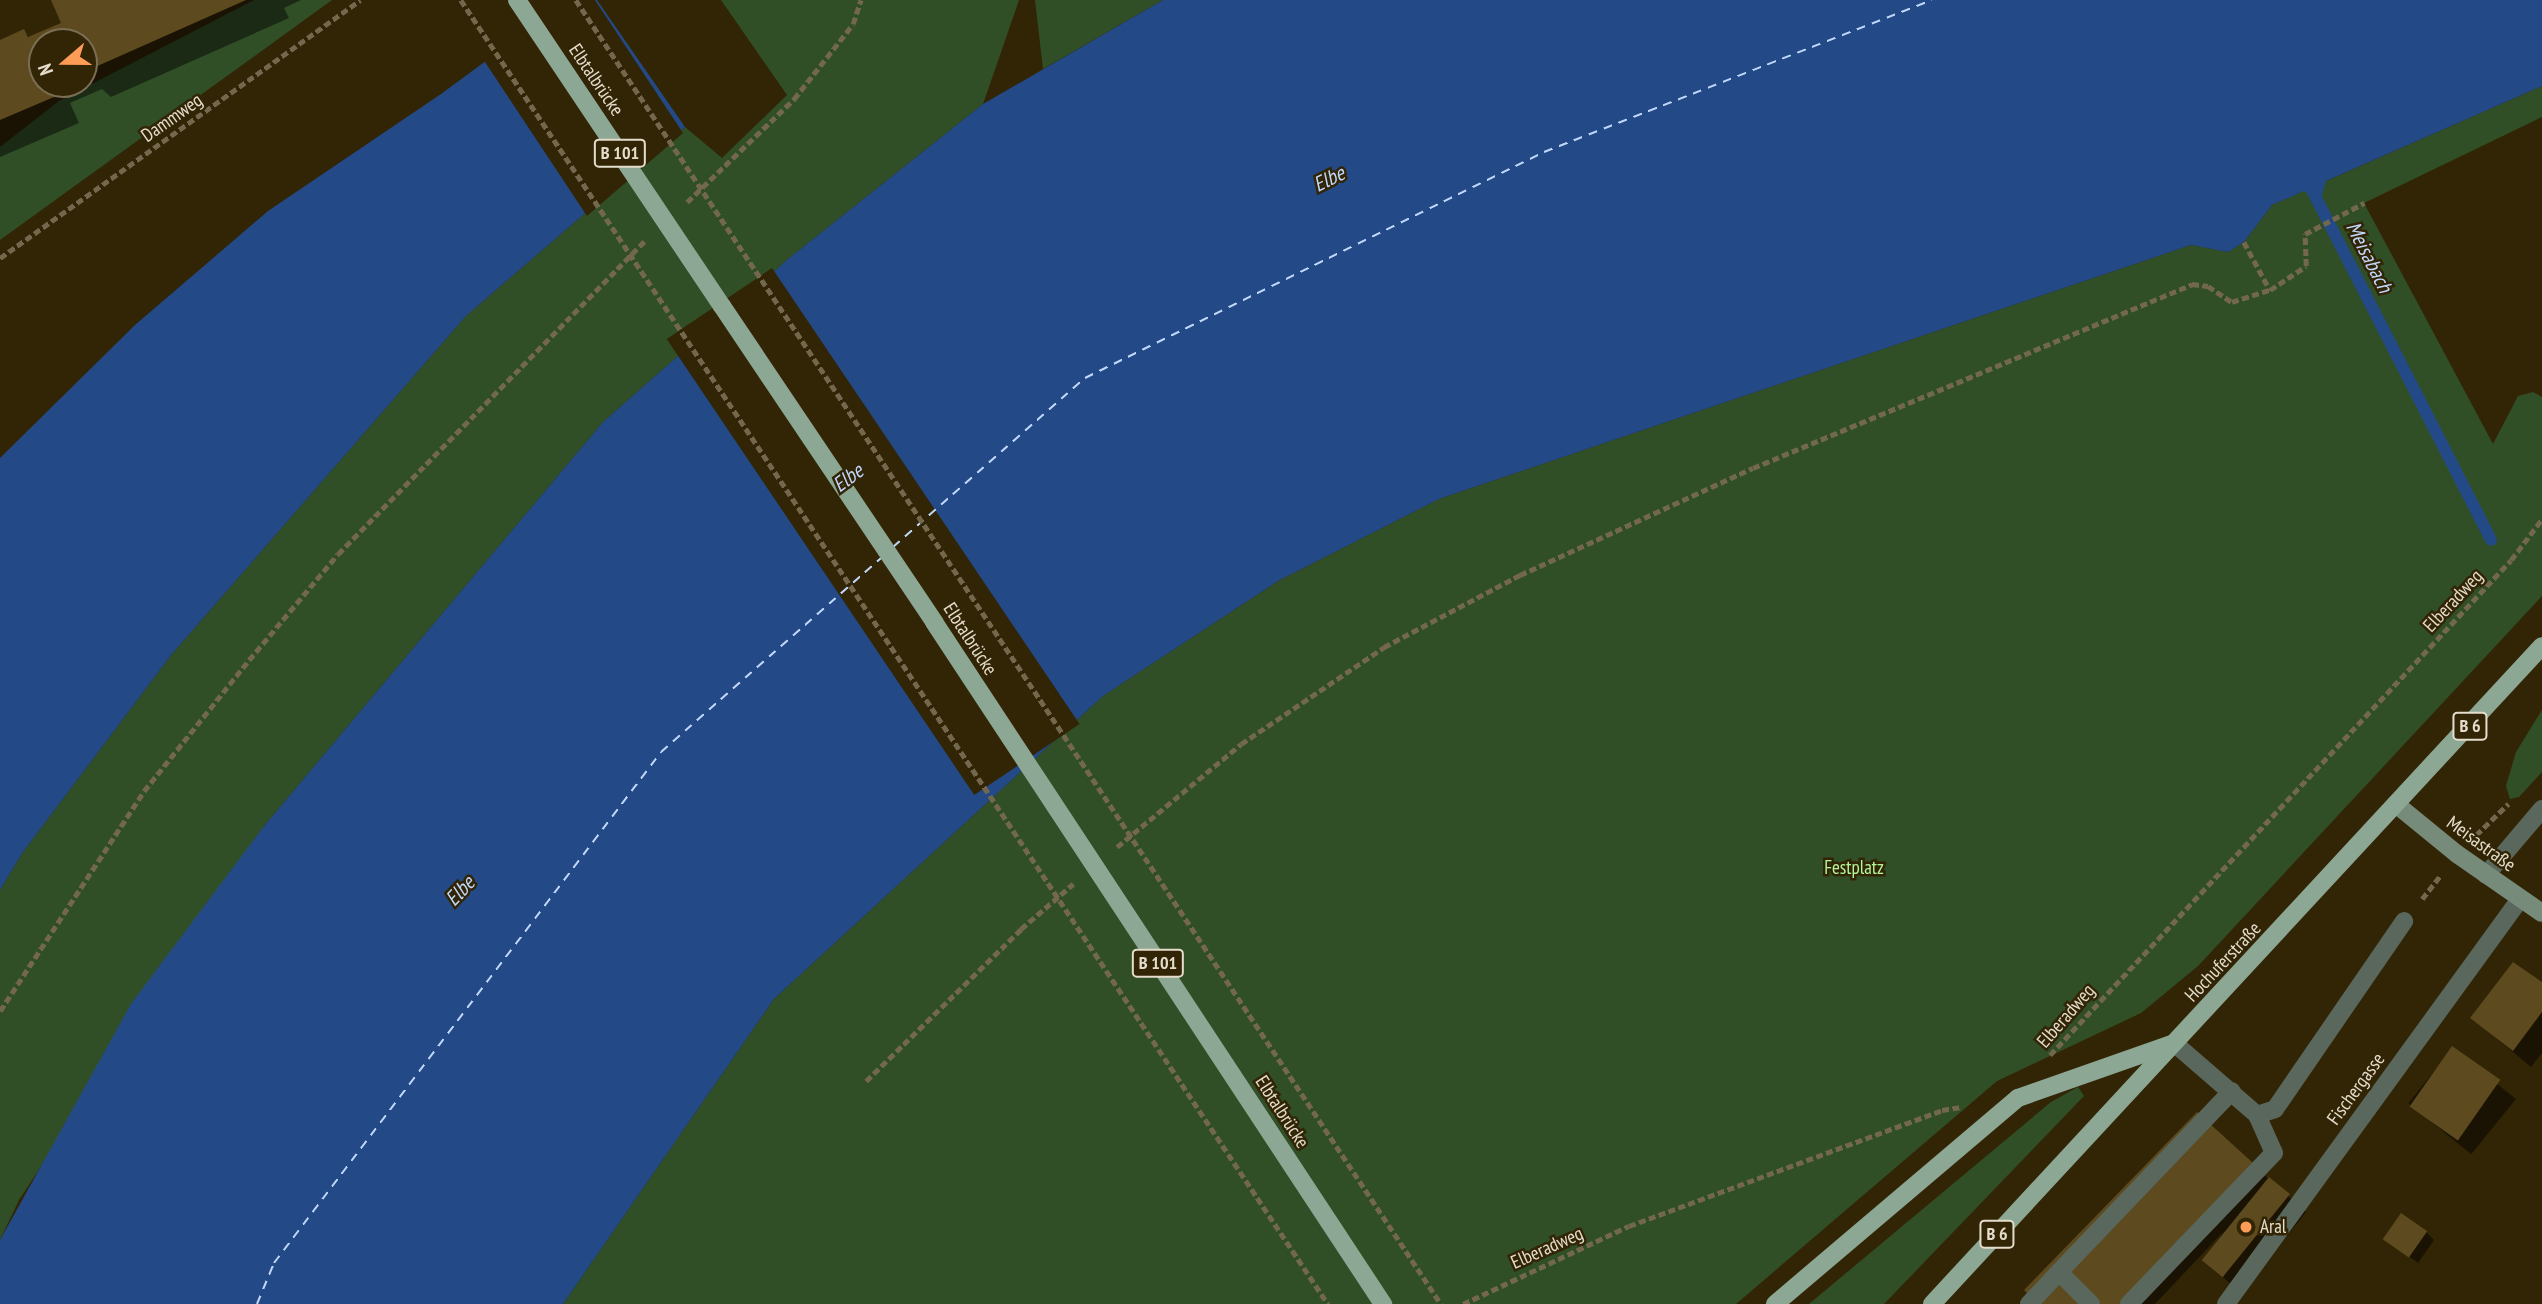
<!DOCTYPE html>
<html>
<head>
<meta charset="utf-8">
<style>
	body { margin:0 }
	#map { position:relative; width:2542px; height:1304px; overflow:hidden; background:#322506; font-family:"PT Sans Narrow",sans-serif }
	div>[style] { position:absolute }
	[style*='--x'] { left:calc(var(--x)*1px); top:calc(var(--y)*1px); width:calc(var(--w)*1px); rotate:calc(var(--a)*1deg) }
	.green>* { inset:0; background:#314f27 }
	.water>* { inset:0; background:#234a86 }
	.pier>* { inset:0; background:#322506; transform-origin:0 0 }
	.shadow>* { inset:0; background:#0007; transform-origin:0 0 }
	.stream>* { height:12px; margin:-6px; padding:0 6px; transform-origin:6px; border-radius:6px; background:#234a86 }
	.ferry>* { height:2px; margin-top:-1px; transform-origin:0; background:repeating-linear-gradient(90deg,#c1d8fc 0 9px,transparent 0 16px) }
	.building>* { inset:0; background:#5d4a1e; transform-origin:0 0 }
	.path>* { height:4.5px; margin-top:-2.25px; transform-origin:0; background:repeating-linear-gradient(90deg,#73684e 0 7px,transparent 0 10.5px) }
	.lane>* { height:18px; margin:-9px; padding:0 9px; transform-origin:9px; border-radius:9px; background:#5a675d }
	.secondary>* { height:18px; margin:-9px; padding:0 9px; transform-origin:9px; border-radius:9px; background:#778b7b }
	.primary>* { height:18px; margin:-9px; padding:0 9px; transform-origin:9px; border-radius:9px; background:#8ca793 }
	.path-bridge>* { height:4.5px; margin-top:-2.25px; transform-origin:0; background:repeating-linear-gradient(90deg,#73684e 0 7px,transparent 0 10.5px) }
	.primary-bridge>* { height:18px; margin:-9px; padding:0 9px; transform-origin:9px; border-radius:9px; background:#8ca793 }
	.dots>* { width:19px; height:19px; translate:-50% -50%; box-sizing:border-box; border:4px solid #322506; border-radius:50% }
	span { translate:-50% -50%; white-space:nowrap; text-align:center; line-height:1.15; -webkit-text-stroke:5px #322506; paint-order:stroke }
	.shield-label span { padding:2px 5px; background:#322506; border:2px solid; border-radius:5px; -webkit-text-stroke-width:0 }
	.shield-label { font-size:18px; color:#e5ddcc; font-weight:700 }
	.street-label { font-size:19px; color:#e5ddcc }
	.park-label { font-size:19px; color:#b1f69a }
	.poi-label { font-size:19px; color:#e5ddcc }
	.left { translate:0 -50%; text-align:left }
	.water-label { font-size:21px; color:#c1d8fc; font-style:italic }
	.north { position:absolute; left:28px; top:28px; width:70px; height:70px; box-sizing:border-box; background:#322506; border:2px solid #7a6f55; border-radius:50%; rotate:250deg; font-size:19px; font-weight:700; line-height:28px; text-align:center; color:#e5ddcc }
	.north::after { content:''; display:block; margin:auto; width:24px; height:32px; background:#fd9c57; clip-path:polygon(50% 0,100% 100%,50% 72%,0 100%) }
</style>
</head>
<body>
<div id="map">
	<div class="green">
		<i style="clip-path:polygon(254px 0,332px 0,0 240px,0 147px,59px 101px)"></i>
		<i style="clip-path:polygon(721px 0,1019px 0,983px 104px,788px 259px,603px 422px,264px 826px,19px 1200px,0 1240px,0 890px,23px 852px,172px 654px,466px 316px,685px 127px,722px 158px,787px 95px)"></i>
		<i style="clip-path:polygon(1035px 0,1163px 0,1043px 69px)"></i>
		<i style="clip-path:polygon(2542px 86px,2542px 117px,2364px 203px,2493px 444px,2518px 396px,2533px 392px,2542px 397px,2542px 596px,2198px 966px,2141px 1013px,1997px 1081px,1736px 1304px,563px 1304px,774px 999px,1103px 696px,1278px 581px,1439px 499px,2191px 245px,2228px 252px,2244px 242px,2272px 205px)"></i>
		<i style="clip-path:polygon(2542px 710px,2542px 772px,2519px 797px,2510px 799px,2506px 786px,2516px 752px)"></i>
		<i style="clip-path:polygon(2078px 1087px,2084px 1096px,1884px 1304px,1809px 1304px,2051px 1102px)"></i>
	</div>
	<div class="water">
		<i style="clip-path:polygon(569px 0,597px 0,685px 127px,466px 316px,172px 654px,23px 852px,0 890px,0 458px,135px 325px,268px 211px,441px 94px)"></i>
		<i style="clip-path:polygon(1163px 0,2542px 0,2542px 86px,2326px 181px,2320px 202px,2304px 191px,2272px 205px,2244px 242px,2228px 252px,2191px 245px,1439px 499px,1278px 581px,1103px 696px,774px 999px,563px 1304px,0 1304px,0 1240px,131px 1004px,264px 826px,603px 422px,788px 259px,983px 104px)"></i>
	</div>
	<div class="pier">
		<i style="clip-path:polygon(564px 0,595px 0,683px 133px,587px 216px,483px 59px)"></i>
		<i style="left:772px;top:268px;width:550px;height:127px;rotate:56deg"></i>
	</div>
	<div class="shadow">
		<i style="clip-path:polygon(evenodd,53px 0,301px 0,284px 8px,289px 18px,111px 97px,102px 89px,70px 103px,79px 123px,0 157px,0 42px,24px 32px,31px 38px,64px 26px,53px 0,42px 42px,84px 42px,84px 84px,42px 84px,42px 42px)"></i>
		<i style="clip-path:polygon(2542px 984px,2542px 1053px,2531px 1067px,2472px 1018px)"></i>
		<i style="left:2453px;top:1048px;width:81px;height:71px;rotate:39deg"></i>
		<i style="clip-path:polygon(2263px 1174px,2306px 1212px,2241px 1294px,2205px 1260px,2224px 1231px,2155px 1304px,2042px 1304px)"></i>
		<i style="clip-path:polygon(2426px 1232px,2434px 1240px,2418px 1263px,2386px 1239px)"></i>
	</div>
	<div class="stream">
		<i style="--x:2311;--y:188;--w:395;--a:62.9"></i>
	</div>
	<div class="ferry">
		<i style="--x:893;--y:547;--w:256;--a:-41.4"></i>
		<i style="--x:1085;--y:378;--w:512;--a:-26.21"></i>
		<i style="--x:1544;--y:152;--w:416;--a:-21.4"></i>
		<i style="--x:257;--y:1304;--w:44;--a:-67.5"></i>
		<i style="--x:274;--y:1263;--w:641;--a:-52.86"></i>
		<i style="--x:661;--y:752;--w:293;--a:-41.4"></i>
	</div>
	<div class="building">
		<i style="clip-path:polygon(51px 0,246px 0,84px 72px,84px 42px,42px 42px,42px 84px,56px 84px,50px 87px,54px 97px,0 120px,0 40px,24px 29px,28px 37px,61px 23px)"></i>
		<i style="clip-path:polygon(2513px 962px,2542px 982px,2542px 1012px,2513px 1051px,2470px 1018px)"></i>
		<i style="left:2452px;top:1046px;width:59px;height:74px;rotate:35deg"></i>
		<i style="clip-path:polygon(2197px 1112px,2264px 1173px,2139px 1304px,2038px 1304px,2024px 1290px)"></i>
		<i style="left:2269px;top:1177px;width:27px;height:107px;rotate:39deg"></i>
		<i style="left:2401px;top:1213px;width:32px;height:32px;rotate:35deg"></i>
	</div>
	<div class="path">
		<i style="--x:687;--y:202;--w:149;--a:-43.9"></i>
		<i style="--x:794;--y:99;--w:95;--a:-51.8"></i>
		<i style="--x:853;--y:24;--w:25;--a:-72"></i>
		<i style="--x:2244;--y:242;--w:55;--a:61.6"></i>
		<i style="--x:0;--y:258;--w:443;--a:-35.6"></i>
		<i style="--x:2476;--y:835;--w:45;--a:-44.1"></i>
		<i style="--x:1117;--y:847;--w:161;--a:-39.7"></i>
		<i style="--x:1241;--y:744;--w:173;--a:-34.1"></i>
		<i style="--x:1384;--y:647;--w:154;--a:-27.9"></i>
		<i style="--x:1520;--y:575;--w:256;--a:-24.7"></i>
		<i style="--x:1753;--y:468;--w:476;--a:-22.7"></i>
		<i style="--x:2192;--y:284;--w:16;--a:7"></i>
		<i style="--x:2208;--y:286;--w:29;--a:34"></i>
		<i style="--x:2232;--y:302;--w:40;--a:-18"></i>
		<i style="--x:2270;--y:290;--w:43;--a:-33.7"></i>
		<i style="--x:2306;--y:266;--w:32;--a:-92"></i>
		<i style="--x:2305;--y:234;--w:67;--a:-27.7"></i>
		<i style="--x:2422;--y:899;--w:29;--a:-52"></i>
		<i style="--x:0;--y:1011;--w:263;--a:-56.8"></i>
		<i style="--x:144;--y:791;--w:168;--a:-51.3"></i>
		<i style="--x:249;--y:660;--w:138;--a:-50"></i>
		<i style="--x:338;--y:554;--w:438;--a:-45.6"></i>
		<i style="--x:2050;--y:1055;--w:676;--a:-47.04"></i>
		<i style="--x:2511;--y:560;--w:51;--a:-52.9"></i>
		<i style="--x:866;--y:1081;--w:217;--a:-44.4"></i>
		<i style="--x:1021;--y:929;--w:69;--a:-40.9"></i>
		<i style="--x:1463;--y:1304;--w:183;--a:-25.2"></i>
		<i style="--x:1629;--y:1226;--w:334;--a:-20.3"></i>
		<i style="--x:1942;--y:1110;--w:20;--a:-9"></i>
	</div>
	<div class="lane">
		<i style="--x:2486;--y:875;--w:87;--a:-49.7"></i>
		<i style="--x:2174;--y:1043;--w:110;--a:40.9"></i>
		<i style="--x:2257;--y:1115;--w:19;--a:-18"></i>
		<i style="--x:2275;--y:1109;--w:228;--a:-55.5"></i>
		<i style="--x:2029;--y:1304;--w:44;--a:-46.8"></i>
		<i style="--x:2091;--y:1304;--w:45;--a:-135"></i>
		<i style="--x:2059;--y:1272;--w:250;--a:-46.3"></i>
		<i style="--x:2129;--y:1304;--w:209;--a:-46.2"></i>
		<i style="--x:2274;--y:1153;--w:42;--a:-114.1"></i>
		<i style="--x:2226;--y:1304;--w:500;--a:-54.02"></i>
	</div>
	<div class="secondary">
		<i style="--x:2397;--y:805;--w:77;--a:39.2"></i>
		<i style="--x:2457;--y:854;--w:103;--a:34.8"></i>
	</div>
	<div class="primary">
		<i style="--x:722;--y:306;--w:381;--a:56.1"></i>
		<i style="--x:1775;--y:1304;--w:319;--a:-40.3"></i>
		<i style="--x:2018;--y:1098;--w:162;--a:-19.4"></i>
		<i style="--x:1932;--y:1304;--w:897;--a:-47.17"></i>
	</div>
	<div class="path-bridge">
		<i style="--x:461;--y:0;--w:1566;--a:56.38"></i>
		<i style="--x:576;--y:0;--w:1565;--a:56.44"></i>
	</div>
	<div class="primary-bridge">
		<i style="--x:517;--y:0;--w:368;--a:56.2"></i>
		<i style="--x:934;--y:622;--w:817;--a:56.64"></i>
	</div>
	<div class="dots">
		<i style="left:2246px;top:1227px;background:#fd9c57"></i>
	</div>
	<div class="shield-label">
		<span style="left:620px;top:153px">B 101</span>
		<span style="left:2470px;top:726px">B 6</span>
		<span style="left:1158px;top:963px">B 101</span>
		<span style="left:1997px;top:1234px">B 6</span>
	</div>
	<div class="street-label">
		<span style="left:596px;top:80px;rotate:56deg">Elbtalbrücke</span>
		<span style="left:172px;top:118px;rotate:-35deg">Dammweg</span>
		<span style="left:2453px;top:601px;rotate:-47deg">Elberadweg</span>
		<span style="left:970px;top:639px;rotate:57deg">Elbtalbrücke</span>
		<span style="left:2481px;top:844px;rotate:36deg">Meisastraße</span>
		<span style="left:2223px;top:962px;rotate:-47deg">Hochuferstraße</span>
		<span style="left:2066px;top:1016px;rotate:-49deg">Elberadweg</span>
		<span style="left:2356px;top:1089px;rotate:-54deg">Fischergasse</span>
		<span style="left:1282px;top:1112px;rotate:57deg">Elbtalbrücke</span>
		<span style="left:1547px;top:1248px;rotate:-24deg">Elberadweg</span>
	</div>
	<div class="park-label">
		<span style="left:1854px;top:868px">Festplatz</span>
	</div>
	<div class="poi-label">
		<span class="left" style="left:2260px;top:1227px">Aral</span>
	</div>
	<div class="water-label">
		<span style="left:1329px;top:179px;rotate:-26deg">Elbe</span>
		<span style="left:2369px;top:257px;rotate:63deg">Meisabach</span>
		<span style="left:848px;top:478px;rotate:-37deg">Elbe</span>
		<span style="left:460px;top:891px;rotate:-47deg">Elbe</span>
	</div>
	<div class="north">N</div>
</div>
</body>
</html>
